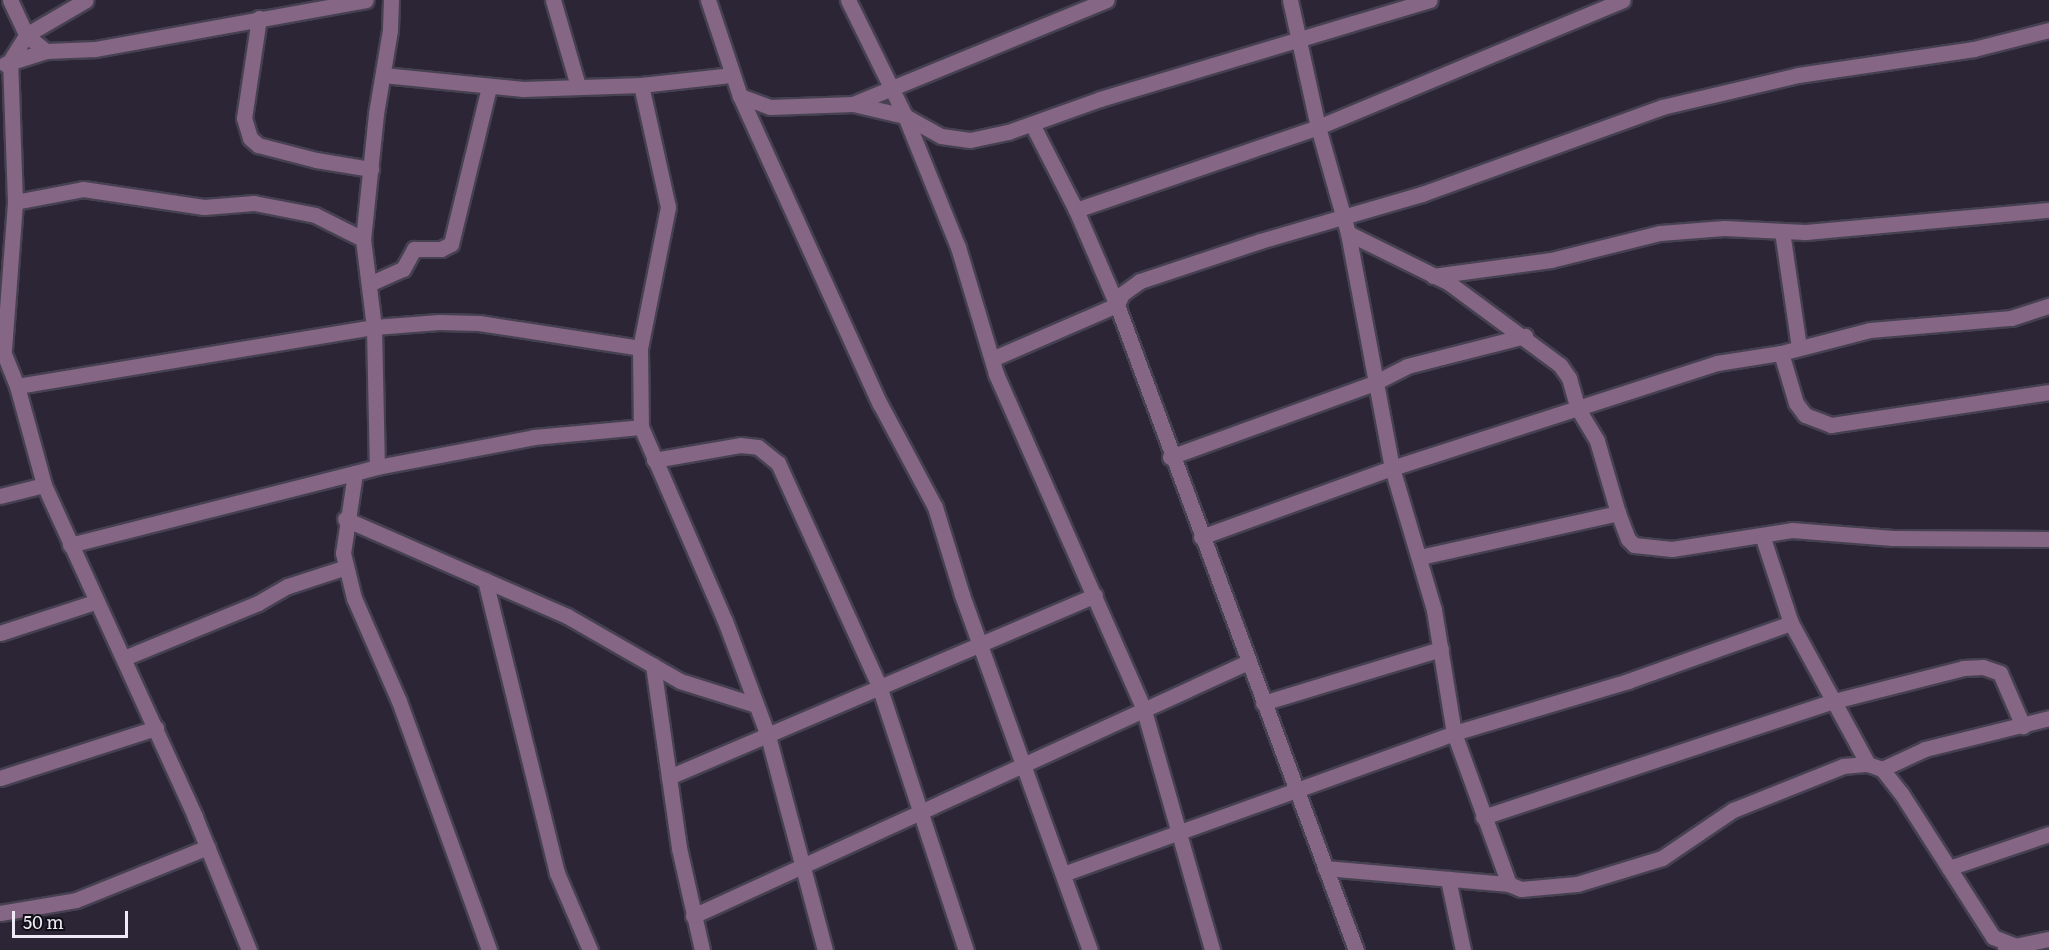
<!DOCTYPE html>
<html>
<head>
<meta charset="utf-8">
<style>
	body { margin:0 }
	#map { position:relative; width:2049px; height:950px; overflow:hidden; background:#2b2536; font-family:Literata,serif }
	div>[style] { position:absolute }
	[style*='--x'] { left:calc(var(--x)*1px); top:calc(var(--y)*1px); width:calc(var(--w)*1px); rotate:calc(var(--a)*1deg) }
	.roads { filter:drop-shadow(2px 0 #464151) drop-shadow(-2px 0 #464151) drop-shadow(0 2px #464151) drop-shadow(0 -2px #464151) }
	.minor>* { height:15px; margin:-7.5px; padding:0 7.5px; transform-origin:7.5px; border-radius:7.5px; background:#866685 }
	span { translate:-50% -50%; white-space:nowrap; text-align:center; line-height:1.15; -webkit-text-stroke:4.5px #121017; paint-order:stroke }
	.scale { position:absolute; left:12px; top:911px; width:116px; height:27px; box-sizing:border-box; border:3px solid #eeeaf6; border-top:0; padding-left:8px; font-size:18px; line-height:21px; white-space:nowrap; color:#eeeaf6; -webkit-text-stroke:4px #121017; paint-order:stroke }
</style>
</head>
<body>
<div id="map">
	<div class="roads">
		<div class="minor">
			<i style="--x:10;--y:0;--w:38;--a:65"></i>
			<i style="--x:26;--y:35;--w:26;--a:39"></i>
			<i style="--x:391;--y:0;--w:30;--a:92"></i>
			<i style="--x:390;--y:30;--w:85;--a:99.5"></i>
			<i style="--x:376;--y:114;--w:126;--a:95.9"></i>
			<i style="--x:363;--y:239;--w:89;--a:82.9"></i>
			<i style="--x:374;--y:327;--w:140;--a:88.8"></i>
			<i style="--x:377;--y:467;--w:23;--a:165"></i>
			<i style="--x:355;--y:473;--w:81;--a:98.5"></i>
			<i style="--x:343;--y:553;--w:46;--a:76.3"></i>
			<i style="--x:354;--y:598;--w:112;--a:66.4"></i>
			<i style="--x:399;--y:701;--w:265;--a:70.1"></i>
			<i style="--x:553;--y:0;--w:90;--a:73.8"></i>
			<i style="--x:708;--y:0;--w:101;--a:71.6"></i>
			<i style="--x:740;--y:96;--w:338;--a:65.6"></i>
			<i style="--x:880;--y:404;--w:117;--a:61.9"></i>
			<i style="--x:935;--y:507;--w:92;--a:72.9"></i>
			<i style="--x:962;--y:595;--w:377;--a:70.2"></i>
			<i style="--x:848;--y:0;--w:129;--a:63.8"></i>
			<i style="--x:905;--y:116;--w:141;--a:68"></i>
			<i style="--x:958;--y:247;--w:133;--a:73.3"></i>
			<i style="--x:996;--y:374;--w:364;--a:66.2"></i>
			<i style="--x:1143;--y:707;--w:253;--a:74.1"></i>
			<i style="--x:1290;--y:0;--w:130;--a:77.6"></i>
			<i style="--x:1318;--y:127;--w:110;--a:74.2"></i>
			<i style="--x:1348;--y:233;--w:113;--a:26.3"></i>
			<i style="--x:1449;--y:283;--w:138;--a:36.5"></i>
			<i style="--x:1560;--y:365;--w:16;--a:55"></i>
			<i style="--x:1569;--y:378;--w:32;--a:74"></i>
			<i style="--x:1578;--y:409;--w:37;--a:59"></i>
			<i style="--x:1597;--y:441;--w:75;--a:73.7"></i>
			<i style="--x:1618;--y:513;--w:28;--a:69"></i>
			<i style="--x:1628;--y:539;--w:8;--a:45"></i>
			<i style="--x:1634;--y:545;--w:38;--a:6"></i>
			<i style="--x:1672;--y:549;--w:121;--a:-9"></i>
			<i style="--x:1792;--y:530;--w:101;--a:4.5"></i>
			<i style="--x:1893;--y:538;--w:156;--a:0.4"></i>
			<i style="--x:259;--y:18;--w:101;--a:98.5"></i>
			<i style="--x:244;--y:118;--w:21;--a:73"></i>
			<i style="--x:250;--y:138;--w:11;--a:41"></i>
			<i style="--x:258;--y:145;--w:60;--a:14.5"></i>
			<i style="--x:316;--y:160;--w:56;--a:9.3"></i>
			<i style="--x:5;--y:64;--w:43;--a:-17.6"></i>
			<i style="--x:46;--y:51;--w:49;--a:-2.3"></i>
			<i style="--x:95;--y:49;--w:275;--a:-10.2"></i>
			<i style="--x:383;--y:75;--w:141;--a:5.7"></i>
			<i style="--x:523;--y:89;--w:118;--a:-1.9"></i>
			<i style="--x:641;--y:85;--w:92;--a:-6.3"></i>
			<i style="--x:641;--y:85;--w:125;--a:77.5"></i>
			<i style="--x:668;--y:207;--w:144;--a:101.2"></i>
			<i style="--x:640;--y:348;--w:79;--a:89.3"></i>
			<i style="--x:641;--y:427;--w:211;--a:66.6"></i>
			<i style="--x:725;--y:621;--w:123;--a:69.5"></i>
			<i style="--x:768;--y:736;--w:221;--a:75.1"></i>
			<i style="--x:740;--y:96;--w:32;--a:20"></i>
			<i style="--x:770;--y:107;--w:83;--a:-2.1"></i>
			<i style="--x:853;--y:104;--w:53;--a:13"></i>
			<i style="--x:905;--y:116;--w:41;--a:29.1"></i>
			<i style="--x:941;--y:136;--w:29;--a:8"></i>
			<i style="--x:970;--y:140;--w:39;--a:-12"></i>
			<i style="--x:1008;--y:132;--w:98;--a:-19.7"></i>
			<i style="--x:1100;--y:99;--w:344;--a:-16.7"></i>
			<i style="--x:853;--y:104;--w:274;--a:-22.3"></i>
			<i style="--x:1032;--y:124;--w:97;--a:62.9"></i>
			<i style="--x:1076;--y:210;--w:103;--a:66.7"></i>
			<i style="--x:1117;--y:305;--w:688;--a:69.67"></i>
			<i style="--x:15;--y:202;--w:69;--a:-10.8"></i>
			<i style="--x:83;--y:189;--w:122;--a:8.5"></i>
			<i style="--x:204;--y:207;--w:50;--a:-4.6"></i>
			<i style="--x:254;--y:203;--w:62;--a:11.1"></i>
			<i style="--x:315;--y:215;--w:54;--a:26.6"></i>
			<i style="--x:1076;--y:210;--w:256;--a:-18.9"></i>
			<i style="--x:1318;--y:127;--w:330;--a:-22.6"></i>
			<i style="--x:1782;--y:231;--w:117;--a:81.7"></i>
			<i style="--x:1348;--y:233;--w:239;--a:79.4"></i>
			<i style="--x:1392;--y:468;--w:148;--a:73.5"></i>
			<i style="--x:1434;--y:610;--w:125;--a:80.8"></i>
			<i style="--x:1454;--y:733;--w:161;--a:70"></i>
			<i style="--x:1433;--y:276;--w:119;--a:-7.7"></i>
			<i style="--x:1551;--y:260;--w:112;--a:-13.9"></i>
			<i style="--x:1660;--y:233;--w:64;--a:-4.5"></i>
			<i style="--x:1724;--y:228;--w:81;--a:2.8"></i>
			<i style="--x:1805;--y:232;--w:245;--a:-5.2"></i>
			<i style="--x:369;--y:284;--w:37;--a:-24"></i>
			<i style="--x:403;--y:269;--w:23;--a:-61"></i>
			<i style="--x:414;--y:249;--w:27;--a:0"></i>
			<i style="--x:441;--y:249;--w:11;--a:-27"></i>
			<i style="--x:451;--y:244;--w:162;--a:-76.4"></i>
			<i style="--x:0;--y:344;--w:45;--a:68"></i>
			<i style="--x:17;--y:386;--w:103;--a:74.7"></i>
			<i style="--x:44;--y:485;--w:365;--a:65.5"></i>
			<i style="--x:195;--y:817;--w:144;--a:67.9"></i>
			<i style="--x:4;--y:349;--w:147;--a:-85.7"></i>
			<i style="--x:15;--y:202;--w:141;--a:-92"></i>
			<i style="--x:10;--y:61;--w:31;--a:-58"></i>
			<i style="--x:26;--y:35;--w:69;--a:-30.3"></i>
			<i style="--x:1781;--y:353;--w:92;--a:-14.5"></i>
			<i style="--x:1870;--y:330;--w:142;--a:-4.9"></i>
			<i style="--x:2011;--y:318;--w:40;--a:-18"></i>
			<i style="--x:992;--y:359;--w:136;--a:-23.4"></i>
			<i style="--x:1117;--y:305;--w:12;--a:-66"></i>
			<i style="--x:1122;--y:294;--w:22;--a:-36"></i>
			<i style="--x:1140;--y:281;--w:126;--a:-18.4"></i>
			<i style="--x:1260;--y:241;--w:169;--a:-16.2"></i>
			<i style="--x:1422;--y:194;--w:255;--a:-19.9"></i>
			<i style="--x:1662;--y:107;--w:140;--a:-13.2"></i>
			<i style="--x:1798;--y:75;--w:178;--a:-8.4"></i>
			<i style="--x:1974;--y:49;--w:77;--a:-14.2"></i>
			<i style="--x:17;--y:386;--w:362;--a:-9.4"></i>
			<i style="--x:374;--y:327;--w:65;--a:-4.4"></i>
			<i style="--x:439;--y:322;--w:40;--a:1.4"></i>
			<i style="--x:479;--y:323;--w:163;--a:8.8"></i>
			<i style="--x:1170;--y:457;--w:217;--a:-19.9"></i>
			<i style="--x:1374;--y:383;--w:37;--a:-27"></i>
			<i style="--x:1407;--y:366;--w:122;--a:-14.3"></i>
			<i style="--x:654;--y:460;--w:87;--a:-9.9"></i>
			<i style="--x:740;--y:445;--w:18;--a:6"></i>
			<i style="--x:758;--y:447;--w:26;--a:39"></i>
			<i style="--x:778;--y:463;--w:245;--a:65.6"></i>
			<i style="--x:879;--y:686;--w:278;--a:71.8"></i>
			<i style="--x:377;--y:467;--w:160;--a:-10.8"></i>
			<i style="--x:534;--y:437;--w:107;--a:-5.3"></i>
			<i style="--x:0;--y:496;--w:45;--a:-14"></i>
			<i style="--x:345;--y:519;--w:242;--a:23.6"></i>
			<i style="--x:567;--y:616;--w:130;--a:29.9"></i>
			<i style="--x:680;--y:681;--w:80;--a:17.5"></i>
			<i style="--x:1762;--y:535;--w:93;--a:71.8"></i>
			<i style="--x:1791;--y:623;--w:161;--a:61.4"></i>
			<i style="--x:1201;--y:537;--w:203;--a:-19.9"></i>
			<i style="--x:1392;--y:468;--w:342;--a:-17.9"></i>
			<i style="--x:1717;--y:363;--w:65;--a:-8.9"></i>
			<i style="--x:1781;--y:353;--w:52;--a:73.3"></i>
			<i style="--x:1796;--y:403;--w:15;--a:53"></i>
			<i style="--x:1805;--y:415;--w:28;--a:21"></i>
			<i style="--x:1831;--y:425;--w:220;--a:-8.6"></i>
			<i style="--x:70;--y:545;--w:294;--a:-14.2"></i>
			<i style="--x:1420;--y:557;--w:203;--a:-12.5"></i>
			<i style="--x:485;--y:580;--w:302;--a:76.2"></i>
			<i style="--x:557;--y:873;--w:84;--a:66.8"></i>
			<i style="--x:0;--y:633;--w:100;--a:-18.1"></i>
			<i style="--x:124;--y:658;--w:145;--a:-22.3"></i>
			<i style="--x:258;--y:603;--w:34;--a:-30"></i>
			<i style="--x:288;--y:586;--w:61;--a:-18.1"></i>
			<i style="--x:653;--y:665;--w:185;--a:81.9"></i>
			<i style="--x:679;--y:848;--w:105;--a:77.3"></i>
			<i style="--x:1263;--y:703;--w:186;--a:-16.9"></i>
			<i style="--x:1882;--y:769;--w:47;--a:-24.9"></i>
			<i style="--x:1925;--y:749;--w:128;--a:-14"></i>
			<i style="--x:669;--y:777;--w:463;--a:-23.1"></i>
			<i style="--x:0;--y:778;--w:164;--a:-17.8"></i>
			<i style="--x:1483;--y:817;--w:370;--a:-18.3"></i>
			<i style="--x:1834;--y:701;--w:133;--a:-14.3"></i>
			<i style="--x:1963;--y:668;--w:20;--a:-3"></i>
			<i style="--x:1983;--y:667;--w:18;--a:19"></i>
			<i style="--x:2000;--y:673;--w:58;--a:66.5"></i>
			<i style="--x:1325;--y:868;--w:185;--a:5"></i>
			<i style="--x:1509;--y:884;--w:13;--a:23"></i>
			<i style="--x:1521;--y:889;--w:56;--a:-5.1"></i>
			<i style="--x:1577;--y:884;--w:89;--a:-17"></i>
			<i style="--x:1662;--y:858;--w:86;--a:-34.1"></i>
			<i style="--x:1733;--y:810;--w:118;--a:-21.8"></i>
			<i style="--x:1843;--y:766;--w:25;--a:-5"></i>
			<i style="--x:1868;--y:764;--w:15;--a:20"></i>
			<i style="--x:1882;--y:769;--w:31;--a:52"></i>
			<i style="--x:1901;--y:793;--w:171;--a:57.4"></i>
			<i style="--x:1993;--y:937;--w:22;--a:21"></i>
			<i style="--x:1949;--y:868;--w:106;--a:-18.8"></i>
			<i style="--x:1063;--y:874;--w:416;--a:-19.8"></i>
			<i style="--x:1454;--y:733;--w:182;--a:-16.6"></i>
			<i style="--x:1628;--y:681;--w:173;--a:-19.6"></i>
			<i style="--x:1448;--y:879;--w:73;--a:78.1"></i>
			<i style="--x:0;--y:913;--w:77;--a:-9.7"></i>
			<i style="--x:76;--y:900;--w:142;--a:-21.9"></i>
			<i style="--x:693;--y:916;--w:610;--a:-24.59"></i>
			<i style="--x:2005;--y:948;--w:45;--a:-11.6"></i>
		</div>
	</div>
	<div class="scale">50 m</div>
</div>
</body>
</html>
